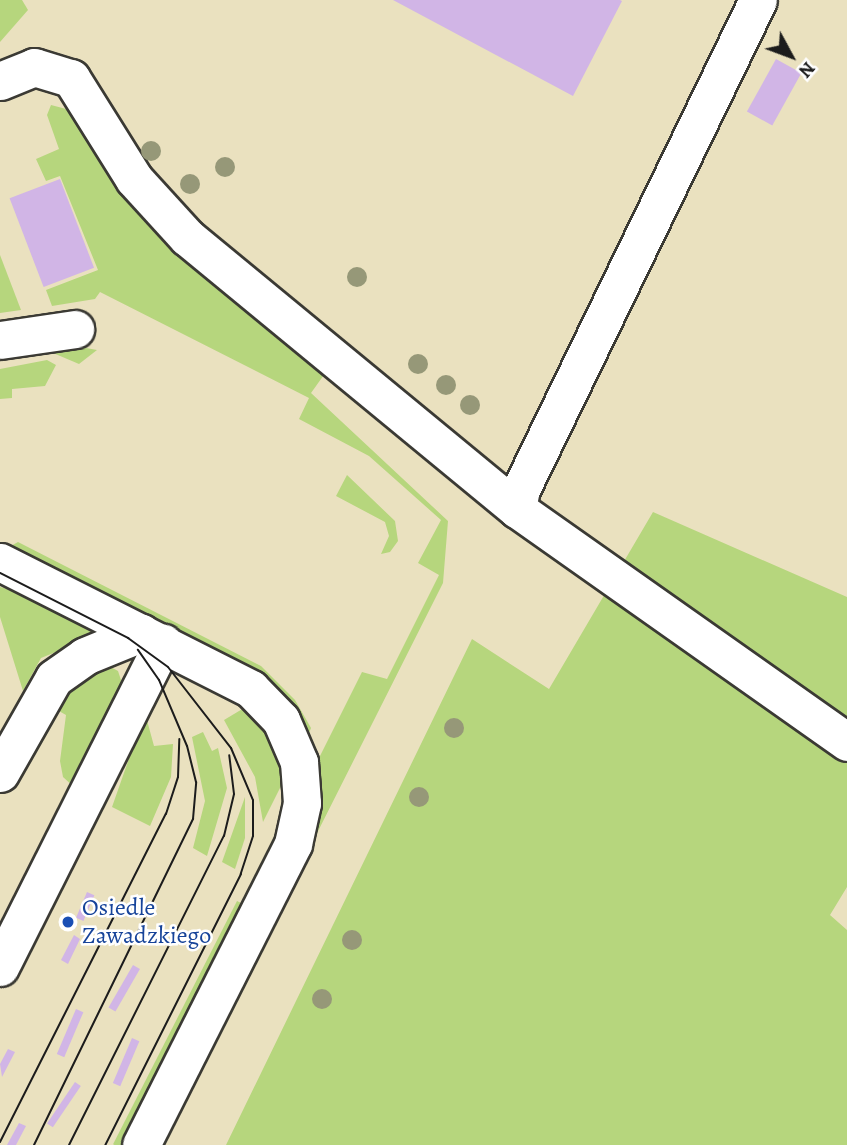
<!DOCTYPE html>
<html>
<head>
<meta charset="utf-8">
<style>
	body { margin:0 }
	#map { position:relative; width:847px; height:1145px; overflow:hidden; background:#eae1bf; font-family:Alegreya,serif }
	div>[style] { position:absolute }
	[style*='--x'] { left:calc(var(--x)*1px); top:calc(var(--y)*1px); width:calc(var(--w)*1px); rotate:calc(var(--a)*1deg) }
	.green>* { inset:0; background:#b6d67d; transform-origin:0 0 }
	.building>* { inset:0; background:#d1b5e6; transform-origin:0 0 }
	.roads { filter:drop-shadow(2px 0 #3b3a34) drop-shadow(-2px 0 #3b3a34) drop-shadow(0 2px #3b3a34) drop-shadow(0 -2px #3b3a34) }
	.minor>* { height:37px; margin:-18.5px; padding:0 18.5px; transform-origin:18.5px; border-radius:18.5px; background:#fff }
	.tram>* { height:2px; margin:-1px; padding:0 1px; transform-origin:1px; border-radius:1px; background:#1c1c1c }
	.trees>* { width:20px; height:20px; margin:-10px; border-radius:50%; background:#969878 }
	.dots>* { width:19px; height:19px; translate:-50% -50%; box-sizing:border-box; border:4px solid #fff; border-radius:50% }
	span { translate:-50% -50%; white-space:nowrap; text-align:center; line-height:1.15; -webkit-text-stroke:5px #fff; paint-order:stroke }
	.transit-label { font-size:24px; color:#164399 }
	.left { translate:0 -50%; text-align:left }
	.north { position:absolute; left:756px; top:21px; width:70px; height:70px; -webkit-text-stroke:5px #fff; paint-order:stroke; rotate:131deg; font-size:19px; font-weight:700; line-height:28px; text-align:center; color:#1c1c1c }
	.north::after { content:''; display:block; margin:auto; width:24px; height:32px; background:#1c1c1c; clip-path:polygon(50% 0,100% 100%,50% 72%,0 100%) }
</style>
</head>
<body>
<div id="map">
	<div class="green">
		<i style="clip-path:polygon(0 0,22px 0,28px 10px,0 42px)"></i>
		<i style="clip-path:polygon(51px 105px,70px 110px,326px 372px,311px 393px,448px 521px,443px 583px,160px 1145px,316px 764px,362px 672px,387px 679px,439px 575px,418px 563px,441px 520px,369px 456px,299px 419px,309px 398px,100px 292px,95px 299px,52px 306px,46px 290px,98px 270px,60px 176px,46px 181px,36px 159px,59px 149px,47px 115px)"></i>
		<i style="clip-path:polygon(0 255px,21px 310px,0 313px)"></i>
		<i style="clip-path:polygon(75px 346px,97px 350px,79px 364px,46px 350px)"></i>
		<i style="clip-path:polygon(47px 360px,56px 365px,45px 386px,12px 389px,12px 398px,0 399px,0 369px)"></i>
		<i style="clip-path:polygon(347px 475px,395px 521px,398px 541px,390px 552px,381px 554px,389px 536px,385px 522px,336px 496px)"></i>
		<i style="clip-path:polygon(653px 512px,847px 597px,847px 887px,830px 915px,847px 930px,847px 1145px,226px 1145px,472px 639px,549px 689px)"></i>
		<i style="clip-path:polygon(18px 542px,261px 666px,295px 700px,311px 728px,307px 738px,9px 547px)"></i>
		<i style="clip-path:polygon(0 587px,26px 594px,100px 630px,98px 635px,41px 658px,23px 691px,0 617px)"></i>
		<i style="clip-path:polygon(107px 665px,118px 671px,123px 686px,74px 787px,63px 777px,60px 761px,66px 715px,50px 706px,64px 687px)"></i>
		<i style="clip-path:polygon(244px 708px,269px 735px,284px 780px,263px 822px,255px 777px,224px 720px)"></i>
		<i style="clip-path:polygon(145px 713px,154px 746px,173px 744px,171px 777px,150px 826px,112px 807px)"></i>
		<i style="clip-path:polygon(203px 732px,212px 751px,218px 748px,227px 788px,207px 856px,193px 848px,205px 801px,192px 737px)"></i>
		<i style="clip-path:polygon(245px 797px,245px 838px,235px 869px,222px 862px)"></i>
		<i style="left:237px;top:901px;width:9px;height:273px;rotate:27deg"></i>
	</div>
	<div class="building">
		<i style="clip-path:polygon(393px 0,620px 0,622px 1px,573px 96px)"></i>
		<i style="left:776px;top:59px;width:29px;height:60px;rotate:29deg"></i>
		<i style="left:60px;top:179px;width:95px;height:54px;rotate:69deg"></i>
		<i style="left:87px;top:892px;width:8px;height:28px;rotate:23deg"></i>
		<i style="clip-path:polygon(74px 935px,80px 939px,68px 964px,61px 960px)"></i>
		<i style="left:133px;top:965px;width:8px;height:49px;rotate:30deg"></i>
		<i style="left:76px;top:1009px;width:8px;height:49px;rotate:23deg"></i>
		<i style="left:132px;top:1038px;width:8px;height:49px;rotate:23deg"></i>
		<i style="clip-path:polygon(8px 1049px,15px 1052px,2px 1077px,0 1064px)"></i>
		<i style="left:75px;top:1082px;width:7px;height:50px;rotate:34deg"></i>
		<i style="clip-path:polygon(19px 1123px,26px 1126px,16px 1145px,7px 1145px)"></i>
	</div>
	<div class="roads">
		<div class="minor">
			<i style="--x:0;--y:81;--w:37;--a:-22"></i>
			<i style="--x:34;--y:67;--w:39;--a:17"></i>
			<i style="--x:71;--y:78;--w:119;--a:58"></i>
			<i style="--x:134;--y:179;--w:79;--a:47.6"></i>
			<i style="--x:187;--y:237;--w:428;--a:39.5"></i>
			<i style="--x:517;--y:509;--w:404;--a:35.2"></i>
			<i style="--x:0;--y:340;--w:76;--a:-8.3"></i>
			<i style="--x:517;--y:509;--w:20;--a:-79"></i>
			<i style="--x:521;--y:489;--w:543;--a:-64.14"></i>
			<i style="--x:0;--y:562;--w:281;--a:26.8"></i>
			<i style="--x:251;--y:689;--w:43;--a:45.9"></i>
			<i style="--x:281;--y:720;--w:46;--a:66.8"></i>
			<i style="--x:299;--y:762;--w:41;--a:85.8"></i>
			<i style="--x:302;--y:803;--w:42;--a:102.4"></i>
			<i style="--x:293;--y:844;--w:337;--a:116.8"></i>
			<i style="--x:0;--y:773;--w:109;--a:-60.4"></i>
			<i style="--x:54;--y:678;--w:38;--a:-35"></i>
			<i style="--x:85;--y:656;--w:61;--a:-22.3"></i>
			<i style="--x:0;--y:967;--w:363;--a:-63.3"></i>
		</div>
	</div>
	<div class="tram">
		<i style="--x:0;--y:573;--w:144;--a:26.9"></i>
		<i style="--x:128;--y:638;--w:49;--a:35.9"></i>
		<i style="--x:168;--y:667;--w:103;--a:52.1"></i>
		<i style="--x:231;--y:748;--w:56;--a:67.1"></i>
		<i style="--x:253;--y:800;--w:36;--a:90"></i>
		<i style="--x:253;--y:836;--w:40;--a:108"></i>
		<i style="--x:241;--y:874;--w:303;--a:116.6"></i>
		<i style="--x:0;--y:1142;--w:368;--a:-63.2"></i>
		<i style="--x:166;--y:814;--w:39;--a:-72"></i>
		<i style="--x:178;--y:777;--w:38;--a:-88"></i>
		<i style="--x:34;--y:1145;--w:363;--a:-64"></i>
		<i style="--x:193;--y:819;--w:37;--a:-85"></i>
		<i style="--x:196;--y:782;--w:37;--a:-104"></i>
		<i style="--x:187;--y:746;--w:72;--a:-113"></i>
		<i style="--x:159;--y:680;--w:37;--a:-125"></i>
		<i style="--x:69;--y:1145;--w:346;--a:-63.4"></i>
		<i style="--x:224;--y:836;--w:43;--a:-76.6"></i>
		<i style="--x:234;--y:794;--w:39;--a:-97"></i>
	</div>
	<div class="trees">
		<i style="left:151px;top:151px"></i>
		<i style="left:225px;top:167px"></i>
		<i style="left:190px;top:184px"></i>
		<i style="left:357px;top:277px"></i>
		<i style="left:418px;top:364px"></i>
		<i style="left:446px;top:385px"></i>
		<i style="left:470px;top:405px"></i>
		<i style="left:454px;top:728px"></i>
		<i style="left:419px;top:797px"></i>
		<i style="left:352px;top:940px"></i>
		<i style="left:322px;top:999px"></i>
	</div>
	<div class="dots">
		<i style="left:68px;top:922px;background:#1a4fb4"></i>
	</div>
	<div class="transit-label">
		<span class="left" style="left:82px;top:922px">Osiedle<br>Zawadzkiego</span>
	</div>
	<div class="north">N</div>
</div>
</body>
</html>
